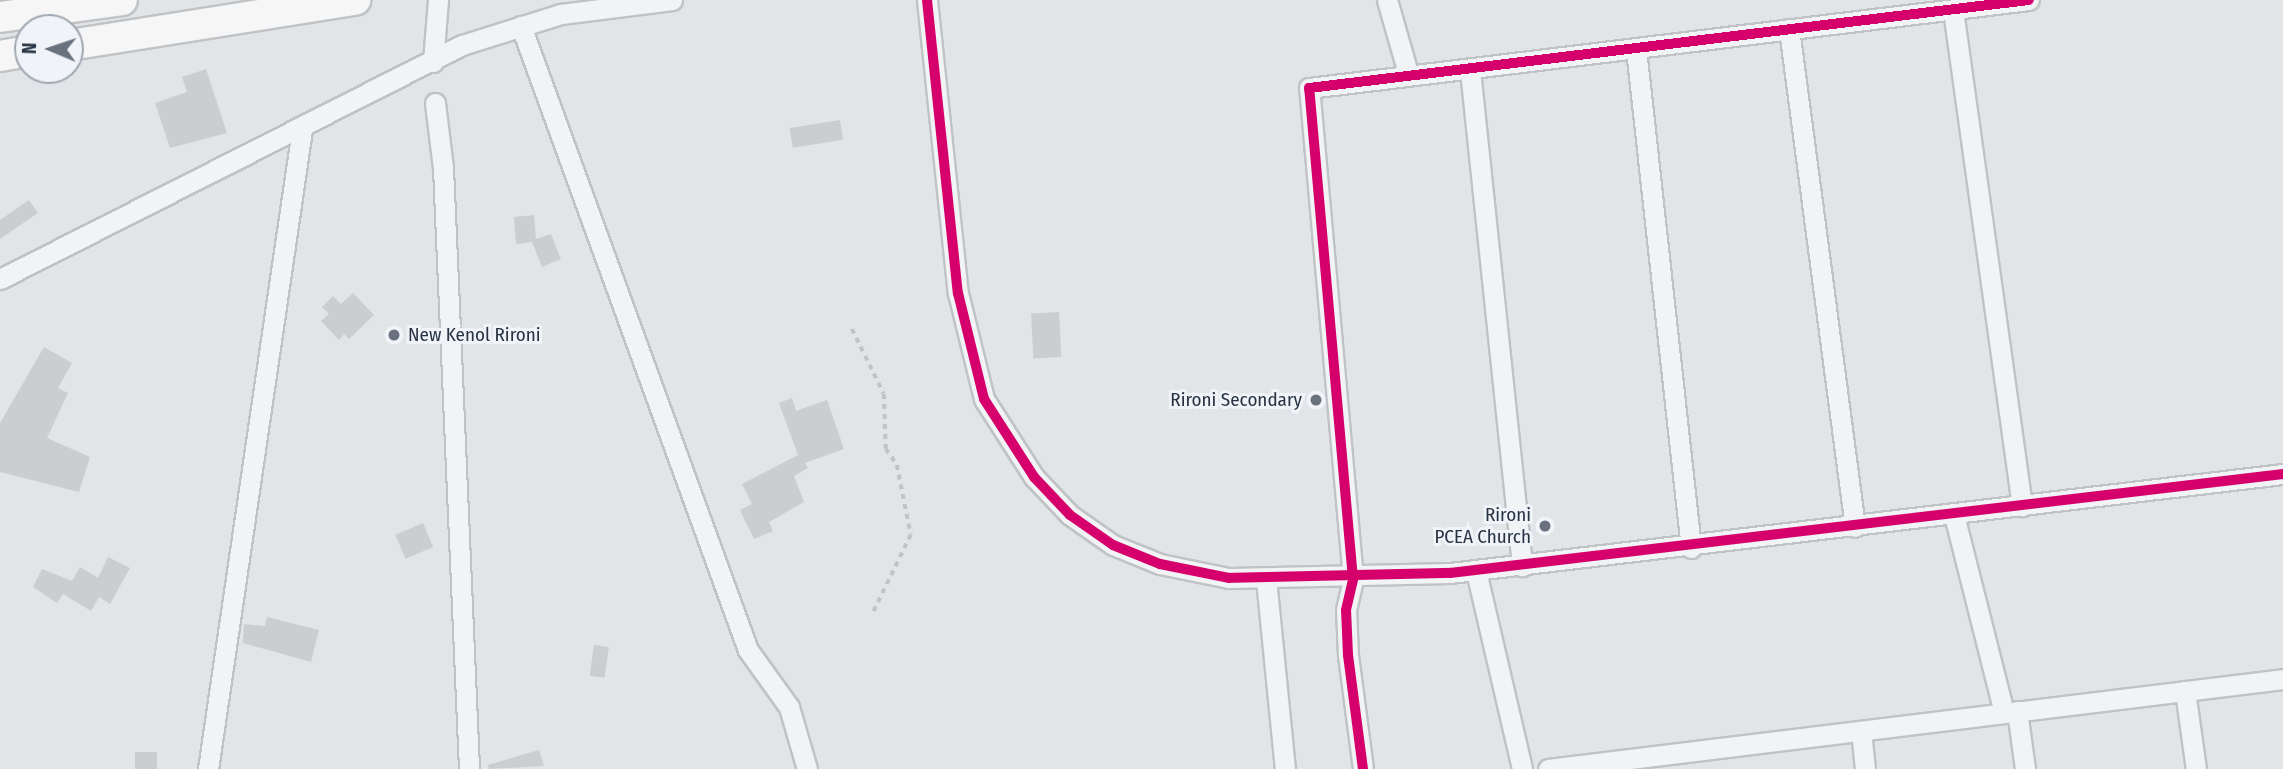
<!DOCTYPE html>
<html>
<head>
<meta charset="utf-8">
<style>
	body { margin:0 }
	#map { position:relative; width:2283px; height:769px; overflow:hidden; background:#e2e5e8; font-family:"Fira Sans Condensed",sans-serif }
	div>[style] { position:absolute }
	[style*='--x'] { left:calc(var(--x)*1px); top:calc(var(--y)*1px); width:calc(var(--w)*1px); rotate:calc(var(--a)*1deg) }
	.building>* { inset:0; background:#cbcdd0; transform-origin:0 0 }
	.path>* { height:3.5px; margin-top:-1.75px; transform-origin:0; background:repeating-linear-gradient(90deg,#c1c3c8 0 5px,transparent 0 10px) }
	.roads { filter:drop-shadow(2px 0 #c0c3c6) drop-shadow(-2px 0 #c0c3c6) drop-shadow(0 2px #c0c3c6) drop-shadow(0 -2px #c0c3c6) }
	.minor>* { height:19px; margin:-9.5px; padding:0 9.5px; transform-origin:9.5px; border-radius:9.5px; background:#f2f3f4 }
	.highway>* { height:30px; margin:-15px; padding:0 15px; transform-origin:15px; border-radius:15px; background:#f6f6f7 }
	.cycleway>* { height:10px; margin:-5px; padding:0 5px; transform-origin:5px; border-radius:5px; background:#d6006c }
	.dots>* { width:19px; height:19px; translate:-50% -50%; box-sizing:border-box; border:4px solid #f0f4f8; border-radius:50% }
	span { translate:-50% -50%; white-space:nowrap; text-align:center; line-height:1.15; -webkit-text-stroke:6px #f0f4f8; paint-order:stroke }
	.poi-label { font-size:19px; color:#273343 }
	.left { translate:0 -50%; text-align:left }
	.right { translate:-100% -50%; text-align:right }
	.north { position:absolute; left:14px; top:14px; width:70px; height:70px; box-sizing:border-box; background:#f0f4f8; border:2px solid #a0a7b0; border-radius:50%; rotate:272deg; font-size:19px; font-weight:700; line-height:28px; text-align:center; color:#273343 }
	.north::after { content:''; display:block; margin:auto; width:24px; height:32px; background:#68717d; clip-path:polygon(50% 0,100% 100%,50% 72%,0 100%) }
</style>
</head>
<body>
<div id="map">
	<div class="building">
		<i style="clip-path:polygon(206px 69px,227px 133px,170px 148px,155px 103px,187px 92px,182px 77px)"></i>
		<i style="left:840px;top:120px;width:20px;height:51px;rotate:81deg"></i>
		<i style="clip-path:polygon(29px 200px,38px 213px,0 239px,0 220px)"></i>
		<i style="clip-path:polygon(534px 215px,536px 239px,551px 234px,561px 259px,542px 267px,532px 242px,516px 244px,514px 217px)"></i>
		<i style="clip-path:polygon(353px 293px,374px 315px,349px 339px,344px 334px,339px 340px,321px 321px,329px 314px,322px 307px,333px 296px,341px 304px)"></i>
		<i style="left:1059px;top:312px;width:45px;height:28px;rotate:87deg"></i>
		<i style="clip-path:polygon(44px 347px,72px 363px,58px 388px,68px 393px,47px 438px,90px 457px,79px 492px,0 472px,0 423px)"></i>
		<i style="clip-path:polygon(792px 398px,796px 411px,827px 400px,844px 449px,805px 463px,808px 468px,794px 476px,804px 502px,769px 522px,773px 531px,754px 539px,740px 510px,752px 504px,742px 484px,798px 455px,779px 403px)"></i>
		<i style="left:423px;top:523px;width:26px;height:30px;rotate:67deg"></i>
		<i style="clip-path:polygon(108px 557px,130px 568px,110px 604px,99px 597px,91px 611px,63px 594px,57px 603px,33px 587px,42px 569px,72px 581px,80px 567px,98px 578px)"></i>
		<i style="clip-path:polygon(267px 617px,319px 630px,311px 662px,243px 643px,244px 624px,265px 626px)"></i>
		<i style="left:594px;top:645px;width:15px;height:31px;rotate:8deg"></i>
		<i style="clip-path:polygon(539px 750px,544px 766px,489px 769px,488px 765px)"></i>
		<i style="left:135px;top:752px;width:22px;height:17px"></i>
	</div>
	<div class="path">
		<i style="--x:852;--y:329;--w:72;--a:63.8"></i>
		<i style="--x:884;--y:394;--w:55;--a:87.9"></i>
		<i style="--x:886;--y:449;--w:19;--a:55"></i>
		<i style="--x:897;--y:465;--w:71;--a:78.7"></i>
		<i style="--x:911;--y:535;--w:85;--a:116"></i>
	</div>
	<div class="roads">
		<div class="minor">
			<i style="--x:927;--y:0;--w:295;--a:84"></i>
			<i style="--x:958;--y:293;--w:109;--a:76.2"></i>
			<i style="--x:984;--y:399;--w:93;--a:57.3"></i>
			<i style="--x:1034;--y:477;--w:52;--a:46.5"></i>
			<i style="--x:1070;--y:515;--w:52;--a:34.9"></i>
			<i style="--x:1113;--y:545;--w:51;--a:22"></i>
			<i style="--x:1160;--y:564;--w:70;--a:11.5"></i>
			<i style="--x:1229;--y:578;--w:221;--a:-1.3"></i>
			<i style="--x:1450;--y:573;--w:839;--a:-6.78"></i>
			<i style="--x:1387;--y:0;--w:76;--a:74"></i>
			<i style="--x:1953;--y:10;--w:501;--a:82.08"></i>
			<i style="--x:521;--y:26;--w:664;--a:70.01"></i>
			<i style="--x:748;--y:650;--w:70;--a:54.3"></i>
			<i style="--x:789;--y:707;--w:65;--a:73.8"></i>
			<i style="--x:1789;--y:29;--w:502;--a:82.45"></i>
			<i style="--x:1636;--y:49;--w:502;--a:83.71"></i>
			<i style="--x:433;--y:62;--w:62;--a:-85.4"></i>
			<i style="--x:1470;--y:70;--w:499;--a:84"></i>
			<i style="--x:435;--y:103;--w:65;--a:83"></i>
			<i style="--x:443;--y:168;--w:602;--a:87.52"></i>
			<i style="--x:0;--y:279;--w:518;--a:-26.86"></i>
			<i style="--x:462;--y:45;--w:104;--a:-17.4"></i>
			<i style="--x:561;--y:14;--w:112;--a:-7.2"></i>
			<i style="--x:1954;--y:515;--w:204;--a:75.8"></i>
			<i style="--x:1476;--y:571;--w:203;--a:76.9"></i>
			<i style="--x:1266;--y:579;--w:191;--a:84.3"></i>
			<i style="--x:2185;--y:691;--w:79;--a:82"></i>
			<i style="--x:2017;--y:711;--w:59;--a:82.1"></i>
			<i style="--x:1861;--y:731;--w:38;--a:84"></i>
			<i style="--x:208;--y:769;--w:647;--a:-81.64"></i>
			<i style="--x:1363;--y:769;--w:115;--a:-97.5"></i>
			<i style="--x:1348;--y:655;--w:45;--a:-92.5"></i>
			<i style="--x:1346;--y:610;--w:32;--a:-77"></i>
			<i style="--x:1353;--y:579;--w:493;--a:-95.1"></i>
			<i style="--x:1309;--y:88;--w:725;--a:-6.97"></i>
			<i style="--x:1548;--y:769;--w:740;--a:-6.98"></i>
		</div>
		<div class="highway">
			<i style="--x:0;--y:17;--w:123;--a:-7.9"></i>
			<i style="--x:70;--y:45;--w:289;--a:-9"></i>
			<i style="--x:0;--y:56;--w:28;--a:-10"></i>
		</div>
	</div>
	<div class="cycleway">
		<i style="--x:927;--y:0;--w:295;--a:84"></i>
		<i style="--x:958;--y:293;--w:109;--a:76.2"></i>
		<i style="--x:984;--y:399;--w:93;--a:57.3"></i>
		<i style="--x:1034;--y:477;--w:52;--a:46.5"></i>
		<i style="--x:1070;--y:515;--w:52;--a:34.9"></i>
		<i style="--x:1113;--y:545;--w:51;--a:22"></i>
		<i style="--x:1160;--y:564;--w:70;--a:11.5"></i>
		<i style="--x:1229;--y:578;--w:221;--a:-1.3"></i>
		<i style="--x:1450;--y:573;--w:839;--a:-6.78"></i>
		<i style="--x:1363;--y:769;--w:115;--a:-97.5"></i>
		<i style="--x:1348;--y:655;--w:45;--a:-92.5"></i>
		<i style="--x:1346;--y:610;--w:32;--a:-77"></i>
		<i style="--x:1353;--y:579;--w:493;--a:-95.1"></i>
		<i style="--x:1309;--y:88;--w:725;--a:-6.97"></i>
	</div>
	<div class="dots">
		<i style="left:394px;top:335px;background:#68717d"></i>
		<i style="left:1316px;top:400px;background:#68717d"></i>
		<i style="left:1545px;top:526px;background:#68717d"></i>
	</div>
	<div class="poi-label">
		<span class="left" style="left:408px;top:335px">New Kenol Rironi</span>
		<span class="right" style="left:1302px;top:400px">Rironi Secondary</span>
		<span class="right" style="left:1531px;top:526px">Rironi<br>PCEA Church</span>
	</div>
	<div class="north">N</div>
</div>
</body>
</html>
